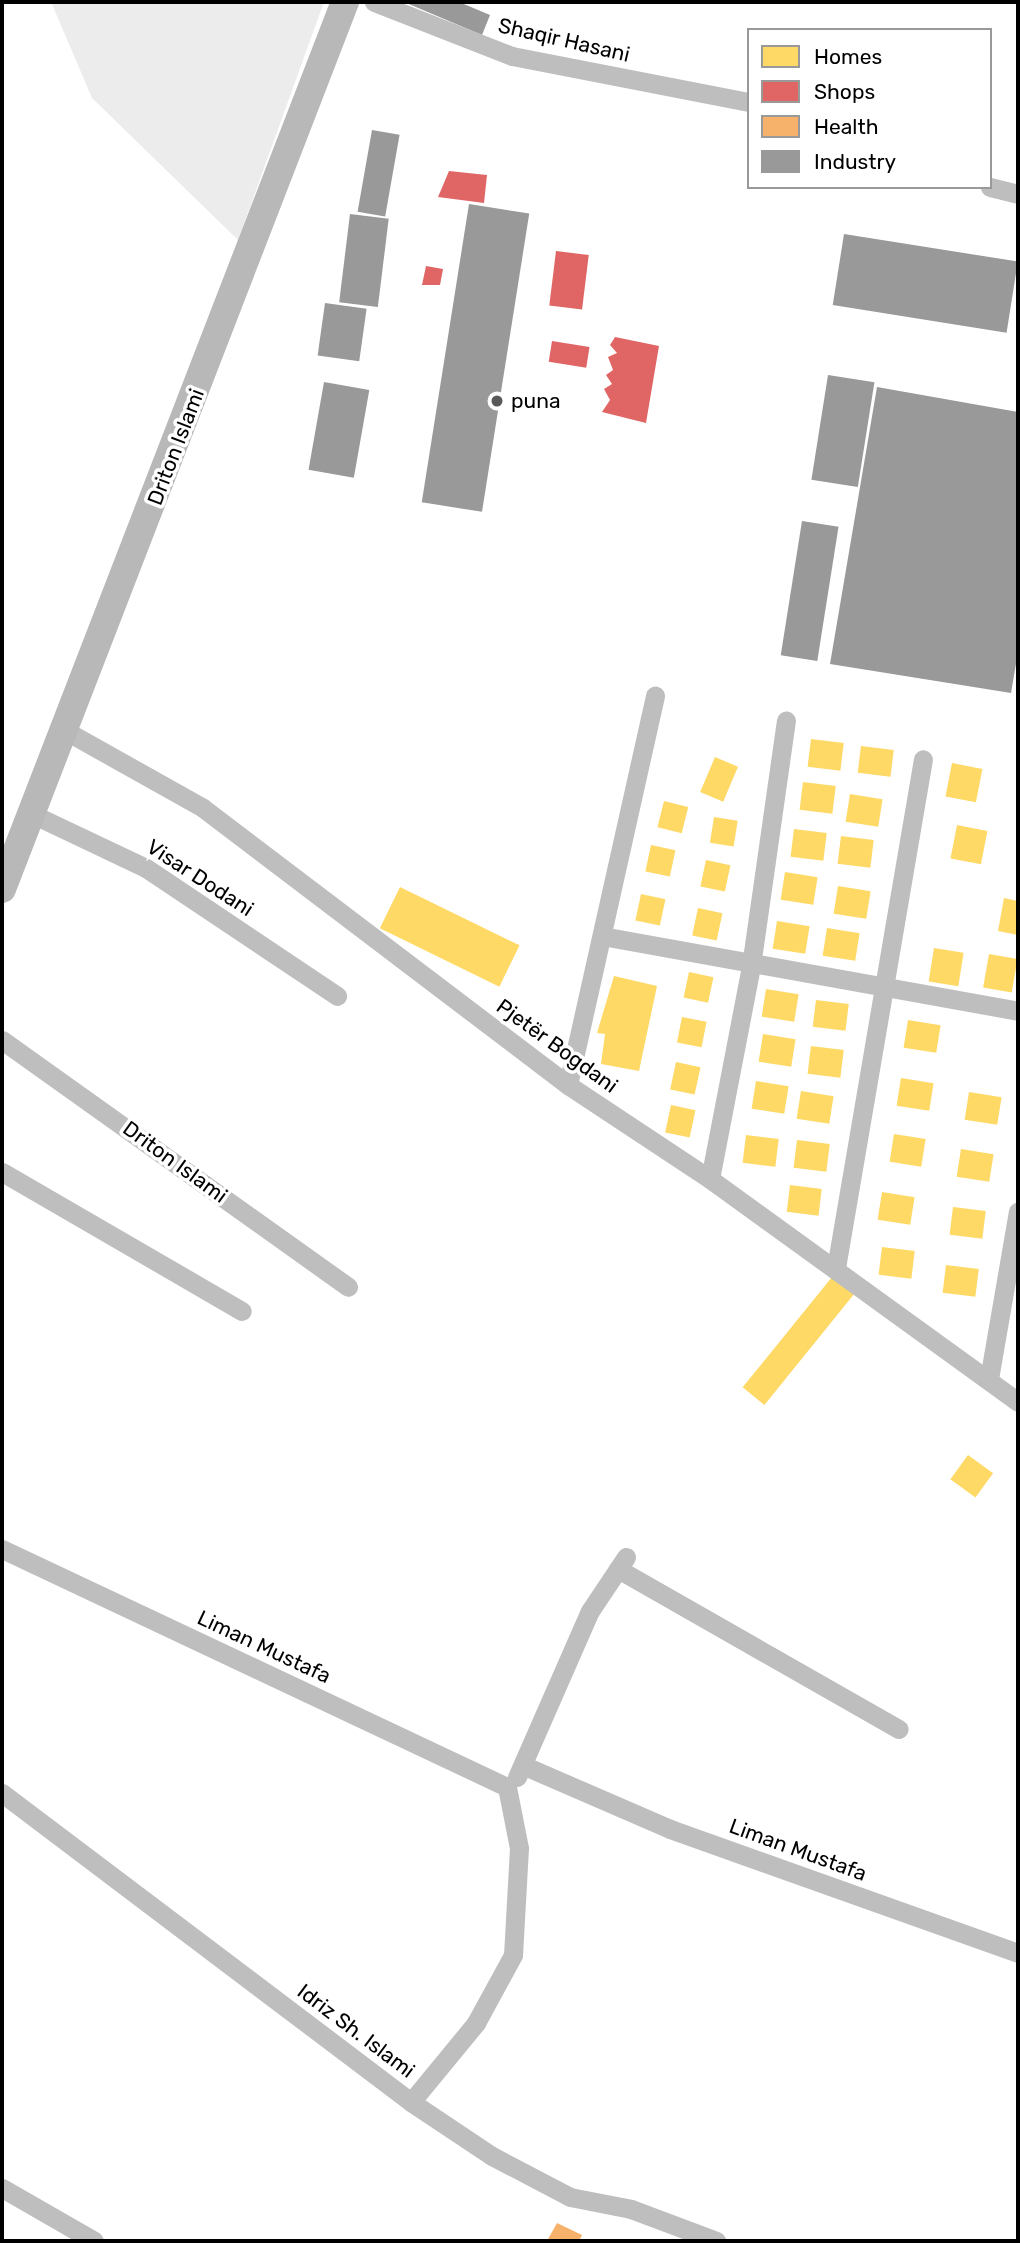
<!DOCTYPE html>
<html>
<head>
<meta charset="utf-8">
<style>
	body { margin:0 }
	#map { position:relative; width:1020px; height:2243px; overflow:hidden; background:#fff; font-family:Rubik,sans-serif }
	div>[style] { position:absolute }
	[style*='--x'] { left:calc(var(--x)*1px); top:calc(var(--y)*1px); width:calc(var(--w)*1px); rotate:calc(var(--a)*1deg) }
	.green>* { inset:0; background:#ececec }
	.homes>* { inset:0; background:#ffd966; transform-origin:0 0 }
	.shops>* { inset:0; background:#e06666; transform-origin:0 0 }
	.health>* { inset:0; background:#f6b26b }
	.industry>* { inset:0; background:#999; transform-origin:0 0 }
	.street>* { height:19px; margin:-9.5px; padding:0 9.5px; transform-origin:9.5px; border-radius:9.5px; background:#bebebe }
	.secondary>* { height:28px; margin:-14px; padding:0 14px; transform-origin:14px; border-radius:14px; background:#b8b8b8 }
	.dots>* { width:19px; height:19px; translate:-50% -50%; box-sizing:border-box; border:4px solid #fff; border-radius:50% }
	span { translate:-50% -50%; white-space:nowrap; text-align:center; line-height:1.15; -webkit-text-stroke:7px #fff; paint-order:stroke }
	.street-label { font-size:21px; color:#000 }
	.poi-label { font-size:21px; color:#000 }
	.left { translate:0 -50%; text-align:left }
	.frame { position:absolute; inset:0; border:4px solid #000; pointer-events:none }
	.legend { position:absolute; left:747px; top:28px; width:245px; height:161px; box-sizing:border-box; background:#fff; border:2px solid #999; margin:0; padding:9px 12px; list-style:none; font-size:21px; color:#000 }
	.legend li { display:flex; align-items:center; gap:14px; height:35px }
	.legend b { width:35px; border:2px solid #999 }
</style>
</head>
<body>
<div id="map">
	<div class="green">
		<i style="clip-path:polygon(51px 2px,324px 2px,238px 240px,92px 98px)"></i>
	</div>
	<div class="homes">
		<i style="left:811px;top:739px;width:33px;height:28px;rotate:7deg"></i>
		<i style="left:861px;top:746px;width:33px;height:27px;rotate:7deg"></i>
		<i style="left:715px;top:757px;width:25px;height:38px;rotate:23deg"></i>
		<i style="left:952px;top:763px;width:31px;height:34px;rotate:11deg"></i>
		<i style="left:803px;top:782px;width:33px;height:28px;rotate:7deg"></i>
		<i style="left:850px;top:794px;width:33px;height:28px;rotate:9deg"></i>
		<i style="left:664px;top:801px;width:25px;height:27px;rotate:14deg"></i>
		<i style="left:714px;top:817px;width:24px;height:26px;rotate:9deg"></i>
		<i style="left:957px;top:825px;width:31px;height:34px;rotate:11deg"></i>
		<i style="left:794px;top:829px;width:33px;height:28px;rotate:7deg"></i>
		<i style="left:841px;top:836px;width:33px;height:28px;rotate:7deg"></i>
		<i style="left:651px;top:845px;width:25px;height:27px;rotate:12deg"></i>
		<i style="left:706px;top:860px;width:25px;height:27px;rotate:12deg"></i>
		<i style="left:785px;top:872px;width:33px;height:28px;rotate:9deg"></i>
		<i style="left:838px;top:886px;width:33px;height:28px;rotate:9deg"></i>
		<i style="left:400px;top:887px;width:133px;height:46px;rotate:26deg"></i>
		<i style="left:641px;top:894px;width:25px;height:27px;rotate:12deg"></i>
		<i style="clip-path:polygon(1004px 898px,1018px 901px,1018px 935px,998px 931px)"></i>
		<i style="left:698px;top:908px;width:25px;height:28px;rotate:12deg"></i>
		<i style="left:777px;top:921px;width:33px;height:28px;rotate:9deg"></i>
		<i style="left:827px;top:928px;width:33px;height:28px;rotate:9deg"></i>
		<i style="left:934px;top:948px;width:30px;height:34px;rotate:9deg"></i>
		<i style="left:989px;top:954px;width:29px;height:34px;rotate:10deg"></i>
		<i style="left:689px;top:972px;width:25px;height:26px;rotate:12deg"></i>
		<i style="clip-path:polygon(614px 976px,657px 986px,639px 1071px,601px 1064px,605px 1034px,597px 1033px)"></i>
		<i style="left:766px;top:989px;width:33px;height:28px;rotate:9deg"></i>
		<i style="left:816px;top:1000px;width:33px;height:27px;rotate:7deg"></i>
		<i style="left:682px;top:1017px;width:25px;height:26px;rotate:11deg"></i>
		<i style="left:908px;top:1020px;width:33px;height:28px;rotate:9deg"></i>
		<i style="left:763px;top:1034px;width:33px;height:28px;rotate:9deg"></i>
		<i style="left:811px;top:1046px;width:33px;height:28px;rotate:7deg"></i>
		<i style="left:676px;top:1062px;width:25px;height:28px;rotate:12deg"></i>
		<i style="left:901px;top:1078px;width:33px;height:28px;rotate:9deg"></i>
		<i style="left:756px;top:1081px;width:33px;height:28px;rotate:9deg"></i>
		<i style="left:801px;top:1091px;width:33px;height:28px;rotate:9deg"></i>
		<i style="left:969px;top:1092px;width:33px;height:28px;rotate:9deg"></i>
		<i style="left:671px;top:1105px;width:25px;height:28px;rotate:12deg"></i>
		<i style="left:894px;top:1134px;width:32px;height:28px;rotate:9deg"></i>
		<i style="left:746px;top:1135px;width:33px;height:28px;rotate:7deg"></i>
		<i style="left:797px;top:1140px;width:33px;height:28px;rotate:7deg"></i>
		<i style="left:961px;top:1149px;width:33px;height:28px;rotate:9deg"></i>
		<i style="left:790px;top:1185px;width:32px;height:27px;rotate:7deg"></i>
		<i style="left:882px;top:1192px;width:33px;height:28px;rotate:9deg"></i>
		<i style="left:953px;top:1207px;width:33px;height:28px;rotate:7deg"></i>
		<i style="left:882px;top:1247px;width:33px;height:28px;rotate:7deg"></i>
		<i style="left:946px;top:1265px;width:33px;height:28px;rotate:7deg"></i>
		<i style="left:832px;top:1277px;width:28px;height:142px;rotate:39deg"></i>
		<i style="left:968px;top:1455px;width:31px;height:30px;rotate:36deg"></i>
	</div>
	<div class="shops">
		<i style="clip-path:polygon(449px 171px,487px 175px,484px 203px,438px 197px)"></i>
		<i style="left:556px;top:251px;width:33px;height:55px;rotate:7deg"></i>
		<i style="clip-path:polygon(426px 266px,443px 269px,440px 285px,422px 285px)"></i>
		<i style="clip-path:polygon(615px 337px,659px 346px,646px 423px,602px 412px,610px 400px,604px 389px,612px 384px,606px 375px,613px 370px,608px 357px,617px 353px,610px 345px)"></i>
		<i style="left:552px;top:341px;width:38px;height:21px;rotate:9deg"></i>
	</div>
	<div class="health">
		<i style="clip-path:polygon(557px 2223px,582px 2235px,579px 2241px,547px 2241px)"></i>
	</div>
	<div class="industry">
		<i style="clip-path:polygon(404px 2px,459px 2px,490px 15px,482px 35px)"></i>
		<i style="left:372px;top:130px;width:28px;height:83px;rotate:10deg"></i>
		<i style="left:469px;top:204px;width:61px;height:302px;rotate:9deg"></i>
		<i style="left:350px;top:214px;width:39px;height:89px;rotate:7deg"></i>
		<i style="left:844px;top:234px;width:176px;height:72px;rotate:9deg"></i>
		<i style="left:325px;top:303px;width:42px;height:53px;rotate:8deg"></i>
		<i style="left:828px;top:375px;width:47px;height:106px;rotate:9deg"></i>
		<i style="left:324px;top:382px;width:46px;height:89px;rotate:10deg"></i>
		<i style="clip-path:polygon(877px 387px,1018px 412px,1018px 652px,1011px 693px,830px 664px)"></i>
		<i style="left:802px;top:521px;width:37px;height:136px;rotate:9deg"></i>
	</div>
	<div class="street">
		<i style="--x:374;--y:2;--w:148;--a:21.4"></i>
		<i style="--x:512;--y:56;--w:241;--a:11"></i>
		<i style="--x:990;--y:187;--w:29;--a:14"></i>
		<i style="--x:66;--y:731;--w:157;--a:29.3"></i>
		<i style="--x:203;--y:808;--w:458;--a:37.2"></i>
		<i style="--x:568;--y:1085;--w:170;--a:33.5"></i>
		<i style="--x:710;--y:1179;--w:380;--a:35.9"></i>
		<i style="--x:30;--y:813;--w:128;--a:25.4"></i>
		<i style="--x:146;--y:868;--w:230;--a:33.8"></i>
		<i style="--x:602;--y:936;--w:423;--a:10.2"></i>
		<i style="--x:2;--y:1040;--w:425;--a:35.5"></i>
		<i style="--x:568;--y:1085;--w:399;--a:-77.4"></i>
		<i style="--x:2;--y:1172;--w:277;--a:30.1"></i>
		<i style="--x:710;--y:1179;--w:217;--a:-79.1"></i>
		<i style="--x:751;--y:966;--w:248;--a:-81.9"></i>
		<i style="--x:836;--y:1268;--w:516;--a:-80.3"></i>
		<i style="--x:989;--y:1379;--w:170;--a:-80.2"></i>
		<i style="--x:2;--y:1549;--w:558;--a:25.23"></i>
		<i style="--x:507;--y:1787;--w:62;--a:78.9"></i>
		<i style="--x:519;--y:1848;--w:107;--a:93.2"></i>
		<i style="--x:513;--y:1955;--w:77;--a:118.6"></i>
		<i style="--x:476;--y:2023;--w:102;--a:129.4"></i>
		<i style="--x:618;--y:1569;--w:323;--a:29.7"></i>
		<i style="--x:527;--y:1767;--w:156;--a:23.4"></i>
		<i style="--x:670;--y:1829;--w:369;--a:19.6"></i>
		<i style="--x:517;--y:1777;--w:181;--a:-66.3"></i>
		<i style="--x:590;--y:1611;--w:65;--a:-56.3"></i>
		<i style="--x:2;--y:1793;--w:513;--a:37.07"></i>
		<i style="--x:411;--y:2102;--w:97;--a:33.7"></i>
		<i style="--x:492;--y:2156;--w:88;--a:27.7"></i>
		<i style="--x:570;--y:2197;--w:62;--a:11.1"></i>
		<i style="--x:631;--y:2209;--w:91;--a:20.6"></i>
		<i style="--x:2;--y:2188;--w:106;--a:29.9"></i>
	</div>
	<div class="secondary">
		<i style="--x:2;--y:889;--w:951;--a:-68.86"></i>
	</div>
	<div class="dots">
		<i style="left:497px;top:401px;background:#595959"></i>
	</div>
	<div class="street-label">
		<span style="left:564px;top:40px;rotate:13deg">Shaqir Hasani</span>
		<span style="left:176px;top:447px;rotate:-69deg">Driton Islami</span>
		<span style="left:200px;top:878px;rotate:33deg">Visar Dodani</span>
		<span style="left:557px;top:1046px;rotate:36deg">Pjetër Bogdani</span>
		<span style="left:175px;top:1162px;rotate:36deg">Driton Islami</span>
		<span style="left:264px;top:1647px;rotate:25deg">Liman Mustafa</span>
		<span style="left:798px;top:1850px;rotate:20deg">Liman Mustafa</span>
		<span style="left:356px;top:2031px;rotate:37deg">Idriz Sh. Islami</span>
	</div>
	<div class="poi-label">
		<span class="left" style="left:511px;top:401px">puna</span>
	</div>
	<div class="frame"></div>
	<ul class="legend">
	<li><b style="height:19px;background:#ffd966"></b>Homes</li>
	<li><b style="height:19px;background:#e06666"></b>Shops</li>
	<li><b style="height:19px;background:#f6b26b"></b>Health</li>
	<li><b style="height:19px;background:#999"></b>Industry</li>
	</ul>
</div>
</body>
</html>
